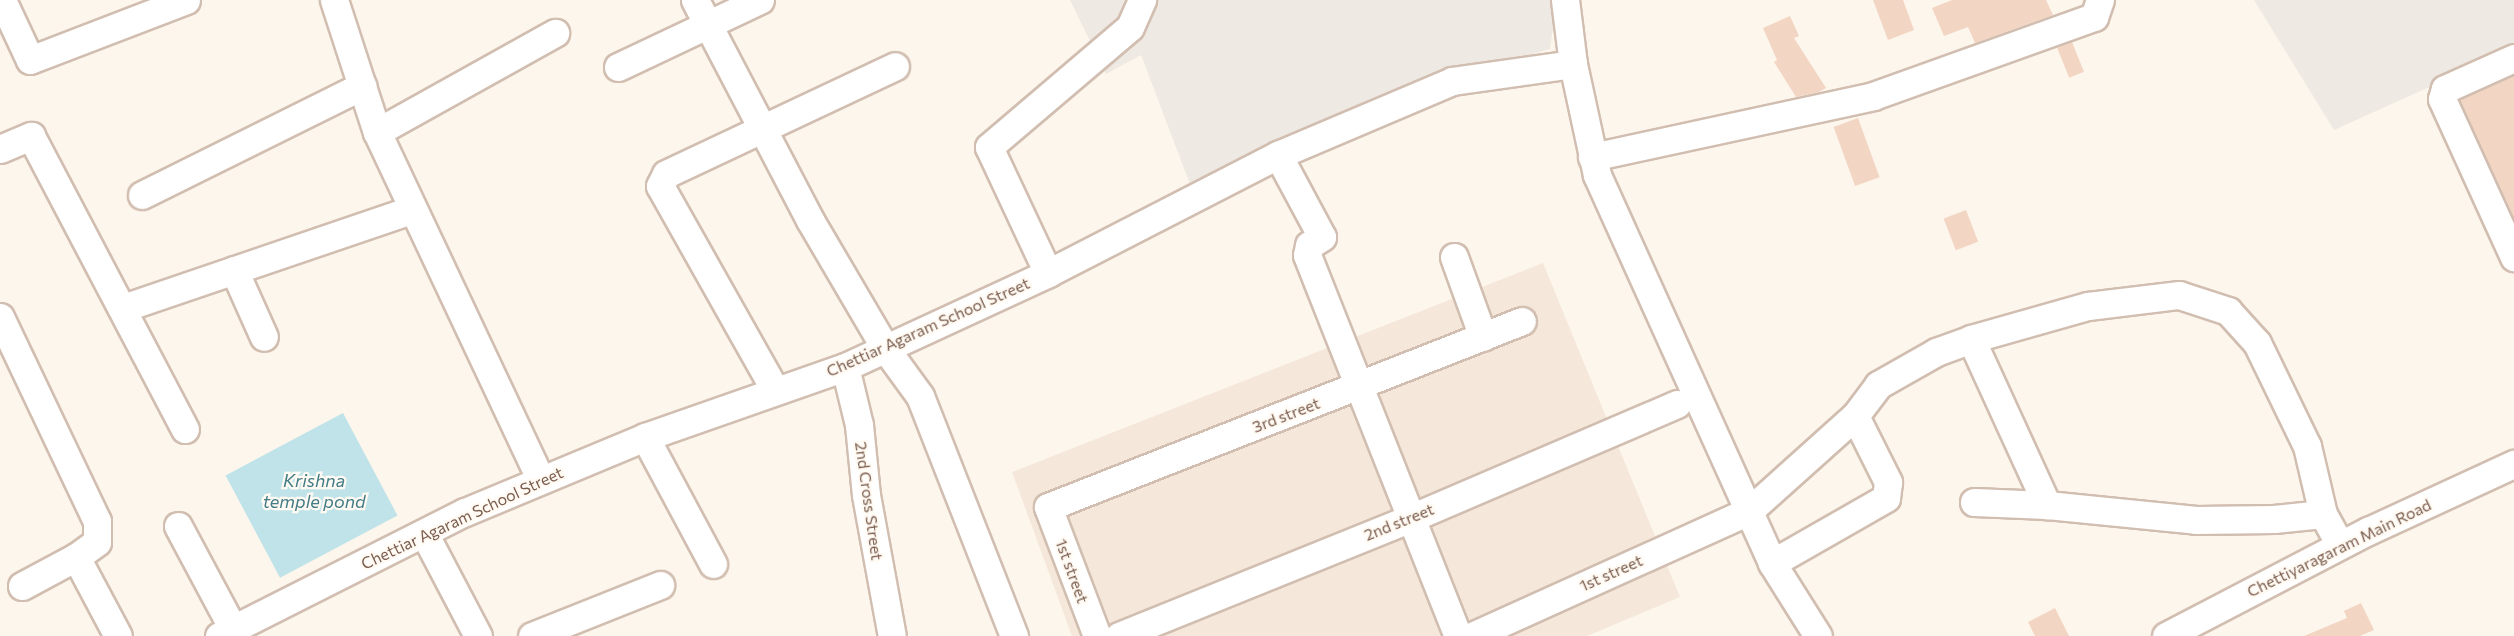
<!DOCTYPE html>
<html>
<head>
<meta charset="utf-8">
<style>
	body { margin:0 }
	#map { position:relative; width:2514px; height:636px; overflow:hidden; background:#fdf6ec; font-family:Commissioner,sans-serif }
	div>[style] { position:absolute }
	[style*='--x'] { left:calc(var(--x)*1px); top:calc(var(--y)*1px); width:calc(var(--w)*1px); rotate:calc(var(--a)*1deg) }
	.residential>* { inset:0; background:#f5e8da }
	.industrial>* { inset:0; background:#efe9e4 }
	.water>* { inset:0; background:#bfe3e8; transform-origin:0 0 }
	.building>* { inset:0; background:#f3d5c3; transform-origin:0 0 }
	.roads { filter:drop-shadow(2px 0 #d1beb0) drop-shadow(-2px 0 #d1beb0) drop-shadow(0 2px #d1beb0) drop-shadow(0 -2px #d1beb0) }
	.minor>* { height:27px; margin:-13.5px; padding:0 13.5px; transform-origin:13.5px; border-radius:13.5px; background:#fff }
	span { translate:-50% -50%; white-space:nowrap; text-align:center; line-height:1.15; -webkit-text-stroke:4.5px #fffaf3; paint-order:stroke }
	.street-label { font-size:16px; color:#7a5c4d }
	.water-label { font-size:18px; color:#437c86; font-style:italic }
</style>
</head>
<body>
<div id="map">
	<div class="residential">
		<i style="clip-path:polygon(1543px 263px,1680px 597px,1587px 636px,1072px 636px,1012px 472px)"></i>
	</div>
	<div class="industrial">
		<i style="clip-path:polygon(1070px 0,1557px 0,1550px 49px,1375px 97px,1193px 192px,1141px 55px,1106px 74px)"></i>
		<i style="clip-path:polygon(2254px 0,2514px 0,2514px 49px,2334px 130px)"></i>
	</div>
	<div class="water">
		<i style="left:343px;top:413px;width:116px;height:133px;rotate:62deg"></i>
	</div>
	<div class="building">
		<i style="clip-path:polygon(1873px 0,1903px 0,1914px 30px,1888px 40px)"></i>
		<i style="clip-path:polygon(1952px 0,2046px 0,2053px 15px,1975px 43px,1968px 27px,1944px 36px,1932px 8px)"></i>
		<i style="clip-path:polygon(1790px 16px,1799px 36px,1794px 38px,1826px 88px,1819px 92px,1796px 97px,1774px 62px,1777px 60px,1763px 28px)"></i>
		<i style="left:2072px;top:42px;width:32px;height:16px;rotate:68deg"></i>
		<i style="clip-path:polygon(2514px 75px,2514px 219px,2460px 100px)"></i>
		<i style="left:1858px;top:118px;width:63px;height:26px;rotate:70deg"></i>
		<i style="left:1966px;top:210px;width:34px;height:24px;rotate:69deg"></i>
		<i style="clip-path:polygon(2361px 603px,2374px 630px,2360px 636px,2304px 636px,2347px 618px,2344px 611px)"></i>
		<i style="clip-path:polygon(2055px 608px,2069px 636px,2035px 636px,2028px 622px)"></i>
	</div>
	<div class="roads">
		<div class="minor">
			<i style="--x:2;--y:0;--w:66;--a:65"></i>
			<i style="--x:30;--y:60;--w:167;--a:-21"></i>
			<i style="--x:334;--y:0;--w:139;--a:72"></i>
			<i style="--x:377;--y:132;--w:383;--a:64.8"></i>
			<i style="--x:695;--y:0;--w:248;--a:62.4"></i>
			<i style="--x:810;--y:220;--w:148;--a:59.6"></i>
			<i style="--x:885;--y:348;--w:59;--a:53.9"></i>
			<i style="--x:920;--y:396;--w:258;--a:68.6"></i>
			<i style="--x:1565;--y:0;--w:64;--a:82.9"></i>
			<i style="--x:1573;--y:64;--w:114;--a:77.8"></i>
			<i style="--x:1597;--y:175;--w:426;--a:65.7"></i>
			<i style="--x:1772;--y:563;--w:86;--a:57.8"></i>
			<i style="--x:2514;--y:58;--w:76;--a:155.8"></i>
			<i style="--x:2445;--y:89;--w:10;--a:107"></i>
			<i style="--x:2442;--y:99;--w:174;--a:65.5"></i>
			<i style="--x:618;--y:67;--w:157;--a:-25.3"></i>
			<i style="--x:377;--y:132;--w:204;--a:-29.1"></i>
			<i style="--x:0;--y:149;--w:34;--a:-23"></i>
			<i style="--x:31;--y:136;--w:331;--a:62.3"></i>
			<i style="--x:1278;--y:155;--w:93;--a:61.8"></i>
			<i style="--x:1322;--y:237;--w:15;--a:148"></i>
			<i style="--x:1309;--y:245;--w:10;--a:101"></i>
			<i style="--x:1307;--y:255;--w:410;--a:68.4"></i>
			<i style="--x:1592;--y:157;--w:288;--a:-12.2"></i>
			<i style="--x:1873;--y:96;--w:235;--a:-19.7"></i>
			<i style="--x:2094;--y:17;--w:18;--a:-71"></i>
			<i style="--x:142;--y:195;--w:246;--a:-26.4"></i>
			<i style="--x:1454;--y:257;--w:85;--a:70.1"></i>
			<i style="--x:234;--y:270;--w:73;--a:65.9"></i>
			<i style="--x:1048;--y:273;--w:139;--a:-115.1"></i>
			<i style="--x:989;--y:147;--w:185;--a:-40.4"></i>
			<i style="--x:1130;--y:27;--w:30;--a:-66"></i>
			<i style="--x:123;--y:308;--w:306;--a:-18.8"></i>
			<i style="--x:0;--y:317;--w:226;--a:64.6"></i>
			<i style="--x:97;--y:521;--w:21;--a:90"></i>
			<i style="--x:97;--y:542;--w:26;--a:144"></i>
			<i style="--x:1971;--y:339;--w:183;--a:65.4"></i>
			<i style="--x:2047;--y:505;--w:150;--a:5.7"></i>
			<i style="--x:2196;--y:520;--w:78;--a:-0.7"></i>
			<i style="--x:2274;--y:519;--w:49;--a:-5.8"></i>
			<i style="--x:2323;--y:514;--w:35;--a:61"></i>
			<i style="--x:845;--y:367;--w:60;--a:76.4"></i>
			<i style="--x:859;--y:425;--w:70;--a:84.3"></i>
			<i style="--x:866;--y:495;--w:143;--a:79.6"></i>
			<i style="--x:775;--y:390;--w:234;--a:-119.4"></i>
			<i style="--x:660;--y:186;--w:13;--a:-63"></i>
			<i style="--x:666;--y:174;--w:253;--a:-25.2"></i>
			<i style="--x:1855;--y:416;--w:39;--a:-53"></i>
			<i style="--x:1878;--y:385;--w:67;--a:-29.6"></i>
			<i style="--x:1936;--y:352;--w:37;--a:-20"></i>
			<i style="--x:1971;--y:339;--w:122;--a:-15.8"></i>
			<i style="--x:2088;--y:306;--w:92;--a:-6.9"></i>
			<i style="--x:2179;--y:295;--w:52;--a:18.1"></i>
			<i style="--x:2228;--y:311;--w:43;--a:47.8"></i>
			<i style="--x:2257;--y:343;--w:114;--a:64.1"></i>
			<i style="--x:2307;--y:446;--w:70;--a:76.8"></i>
			<i style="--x:645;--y:437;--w:144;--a:61.8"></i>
			<i style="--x:1974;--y:502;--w:73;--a:2.4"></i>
			<i style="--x:178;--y:526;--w:117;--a:61.9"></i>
			<i style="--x:424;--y:533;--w:116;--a:62.3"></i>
			<i style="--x:22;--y:586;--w:61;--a:-28.2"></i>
			<i style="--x:76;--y:557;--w:89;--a:62"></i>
			<i style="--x:219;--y:636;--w:275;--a:-26.8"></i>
			<i style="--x:465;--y:512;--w:195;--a:-22.6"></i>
			<i style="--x:645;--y:437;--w:212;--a:-19.3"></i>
			<i style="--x:845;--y:367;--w:224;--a:-24.8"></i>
			<i style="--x:1048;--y:273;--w:259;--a:-27.2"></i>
			<i style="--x:1278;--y:155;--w:189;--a:-23"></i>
			<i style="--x:1452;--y:81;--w:122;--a:-8"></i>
			<i style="--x:532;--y:636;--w:138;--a:-21.7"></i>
			<i style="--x:1097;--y:636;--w:138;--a:-110.8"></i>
			<i style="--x:1048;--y:507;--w:509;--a:-21.43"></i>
			<i style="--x:1119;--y:636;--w:315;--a:-22"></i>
			<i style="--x:1411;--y:518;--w:289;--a:-23.2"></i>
			<i style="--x:1472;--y:636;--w:304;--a:-24.3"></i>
			<i style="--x:1749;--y:511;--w:142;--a:-41.9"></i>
			<i style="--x:1855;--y:416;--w:74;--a:63.4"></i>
			<i style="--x:1888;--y:482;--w:16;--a:97"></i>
			<i style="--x:1886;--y:498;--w:131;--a:150.3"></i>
			<i style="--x:2166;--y:636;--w:228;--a:-27.5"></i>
			<i style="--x:2368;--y:531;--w:161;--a:-24.7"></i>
		</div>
	</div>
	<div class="street-label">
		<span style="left:928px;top:327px;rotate:-24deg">Chettiar Agaram School Street</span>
		<span style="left:1286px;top:415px;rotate:-21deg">3rd street</span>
		<span style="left:869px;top:501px;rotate:82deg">2nd Cross Street</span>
		<span style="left:462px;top:518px;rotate:-25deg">Chettiar Agaram School Street</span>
		<span style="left:1399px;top:522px;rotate:-22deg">2nd street</span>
		<span style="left:2339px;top:548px;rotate:-26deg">Chettiyaragaram Main Road</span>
		<span style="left:1072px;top:571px;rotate:70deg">1st street</span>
		<span style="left:1611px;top:573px;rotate:-24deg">1st street</span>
	</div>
	<div class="water-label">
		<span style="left:314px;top:491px">Krishna<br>temple pond</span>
	</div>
</div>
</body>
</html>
